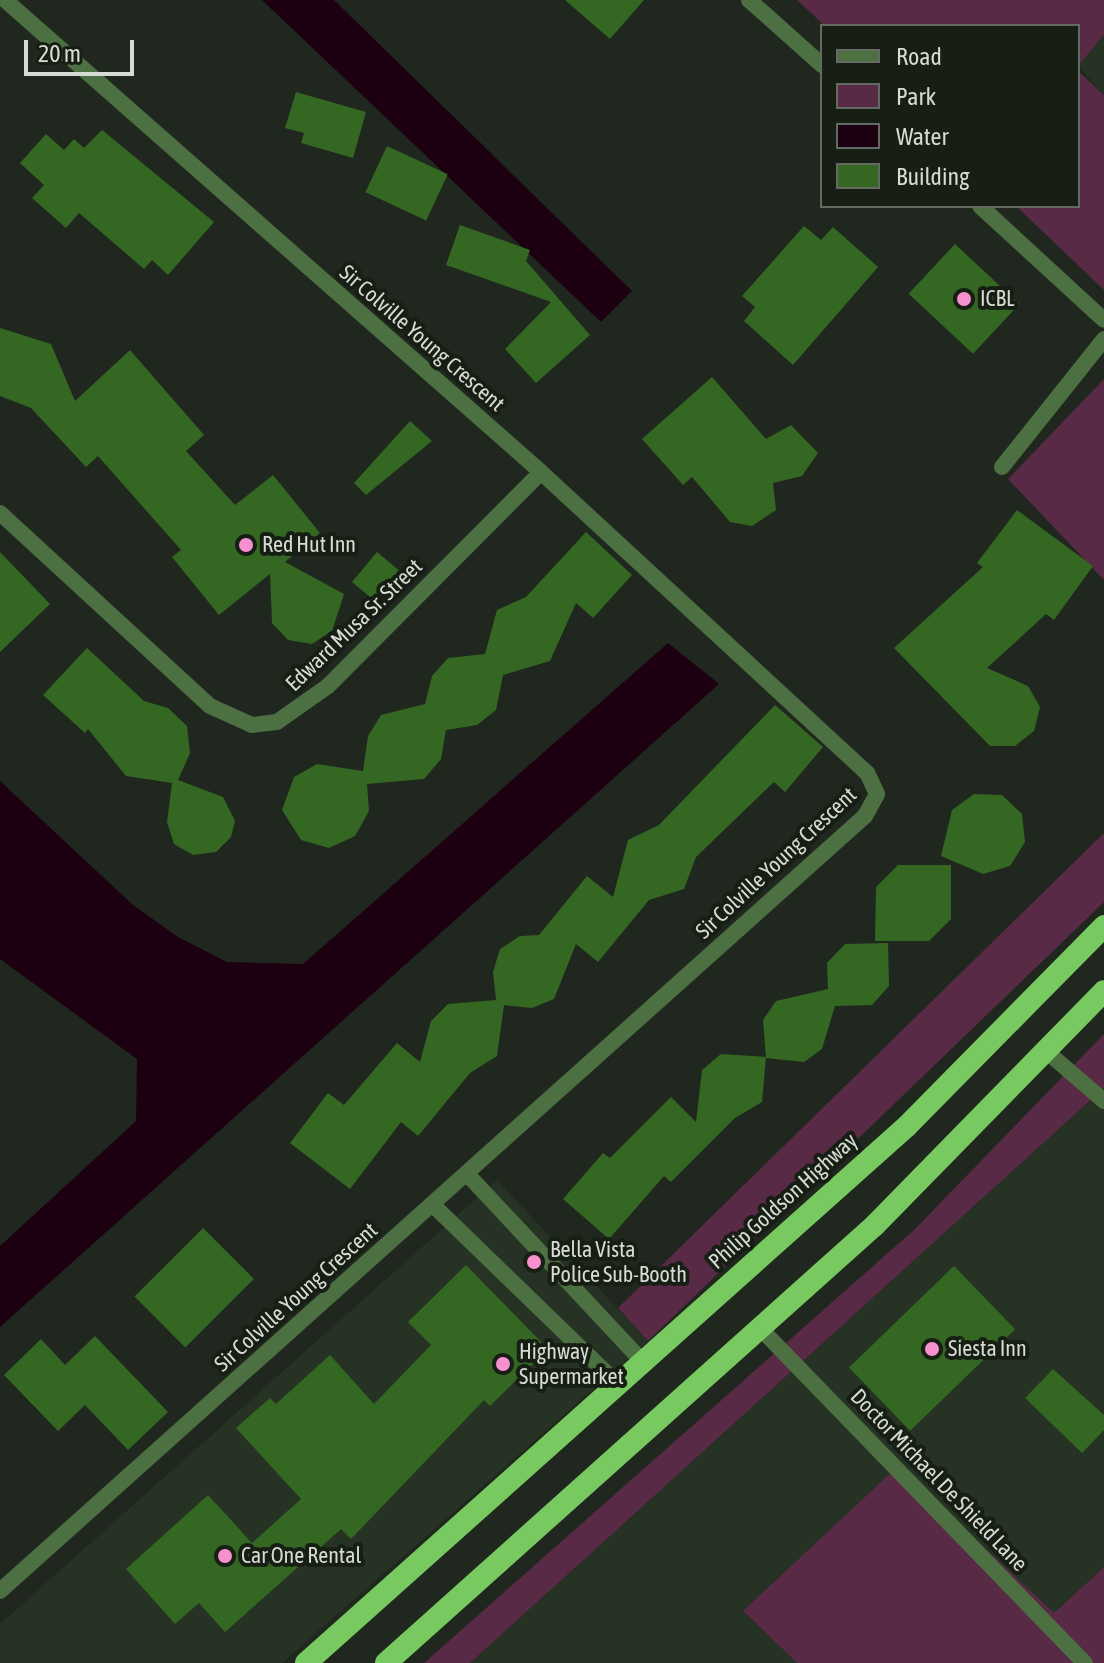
<!DOCTYPE html>
<html>
<head>
<meta charset="utf-8">
<style>
	body { margin:0 }
	#map { position:relative; width:1104px; height:1663px; overflow:hidden; background:#20271e; font-family:"Asap Condensed",sans-serif }
	div>[style] { position:absolute }
	[style*='--x'] { left:calc(var(--x)*1px); top:calc(var(--y)*1px); width:calc(var(--w)*1px); rotate:calc(var(--a)*1deg) }
	.built>* { inset:0; background:#263223 }
	.green>* { inset:0; background:#582a46 }
	.water>* { inset:0; background:#1c0012 }
	.building>* { inset:0; background:#336722; transform-origin:0 0 }
	.service>* { height:16px; margin:-8px; padding:0 8px; transform-origin:8px; border-radius:8px; background:#4d7043 }
	.minor>* { height:16px; margin:-8px; padding:0 8px; transform-origin:8px; border-radius:8px; background:#4d7043 }
	.trunk>* { height:22px; margin:-11px; padding:0 11px; transform-origin:11px; border-radius:11px; background:#78ca60 }
	.dots>* { width:22px; height:22px; translate:-50% -50%; box-sizing:border-box; border:4px solid #171e14; border-radius:50% }
	span { translate:-50% -50%; white-space:nowrap; text-align:center; line-height:1.15; -webkit-text-stroke:8px #171e14; paint-order:stroke }
	.poi-label { font-size:22px; color:#d6dbd4 }
	.left { translate:0 -50%; text-align:left }
	.street-label { font-size:22px; color:#d6dbd4 }
	.legend { position:absolute; left:820px; top:24px; width:260px; height:184px; box-sizing:border-box; background:#171e14; border:2px solid #636a61; margin:0; padding:10px 14px; list-style:none; font-size:24px; color:#d6dbd4 }
	.legend li { display:flex; align-items:center; gap:16px; height:40px }
	.legend b { width:40px; border:2px solid #636a61 }
	.scale { position:absolute; left:24px; top:40px; width:110px; height:36px; box-sizing:border-box; border:4px solid #d6dbd4; border-top:0; padding-left:10px; font-size:24px; line-height:28px; white-space:nowrap; color:#d6dbd4; -webkit-text-stroke:6px #171e14; paint-order:stroke }
</style>
</head>
<body>
<div id="map">
	<div class="built">
		<i style="clip-path:polygon(1104px 35px,1104px 95px,1078px 66px)"></i>
		<i style="clip-path:polygon(1104px 1088px,1104px 1567px,1054px 1613px,898px 1466px,743px 1612px,797px 1663px,470px 1663px)"></i>
		<i style="clip-path:polygon(497px 1180px,648px 1341px,282px 1663px,0 1663px,0 1624px)"></i>
	</div>
	<div class="green">
		<i style="clip-path:polygon(797px 0,1104px 0,1104px 35px,1078px 66px,1078px 26px,825px 26px)"></i>
		<i style="clip-path:polygon(1078px 71px,1104px 95px,1104px 290px,1016px 206px,1078px 206px)"></i>
		<i style="clip-path:polygon(1104px 379px,1104px 580px,1008px 479px)"></i>
		<i style="clip-path:polygon(1104px 833px,1104px 902px,648px 1341px,618px 1308px)"></i>
		<i style="clip-path:polygon(1104px 1034px,1104px 1088px,470px 1663px,424px 1663px,915px 1229px)"></i>
		<i style="clip-path:polygon(898px 1466px,1054px 1613px,1104px 1567px,1104px 1663px,797px 1663px,743px 1611px)"></i>
	</div>
	<div class="water">
		<i style="clip-path:polygon(262px 0,334px 0,632px 291px,601px 322px)"></i>
		<i style="clip-path:polygon(668px 643px,719px 684px,0 1327px,0 1246px,136px 1121px,137px 1059px,0 959px,0 781px,133px 905px,178px 937px,227px 962px,303px 964px)"></i>
	</div>
	<div class="building">
		<i style="clip-path:polygon(565px 0,644px 0,610px 39px)"></i>
		<i style="clip-path:polygon(296px 92px,366px 112px,353px 158px,301px 143px,304px 133px,285px 128px)"></i>
		<i style="clip-path:polygon(102px 130px,214px 222px,168px 275px,152px 260px,144px 269px,79px 213px,66px 228px,32px 198px,44px 185px,20px 163px,46px 134px,64px 150px,74px 139px,84px 148px)"></i>
		<i style="left:387px;top:146px;width:67px;height:51px;rotate:25deg"></i>
		<i style="clip-path:polygon(460px 225px,530px 250px,526px 261px,590px 335px,536px 383px,505px 349px,551px 302px,446px 265px)"></i>
		<i style="clip-path:polygon(804px 226px,821px 240px,833px 227px,878px 267px,793px 365px,744px 321px,755px 307px,742px 296px)"></i>
		<i style="left:955px;top:244px;width:88px;height:68px;rotate:43deg"></i>
		<i style="clip-path:polygon(0 328px,51px 344px,75px 401px,130px 350px,204px 435px,186px 451px,235px 505px,273px 475px,320px 533px,285px 562px,344px 594px,332px 631px,312px 644px,288px 640px,272px 623px,270px 574px,219px 615px,172px 557px,181px 550px,98px 456px,86px 467px,31px 408px,0 396px)"></i>
		<i style="clip-path:polygon(712px 377px,766px 439px,791px 425px,818px 453px,802px 476px,773px 483px,776px 510px,752px 526px,730px 522px,692px 477px,683px 485px,642px 439px)"></i>
		<i style="clip-path:polygon(410px 421px,432px 441px,366px 495px,354px 483px)"></i>
		<i style="clip-path:polygon(1017px 510px,1093px 566px,1054px 620px,1046px 614px,987px 668px,1028px 686px,1040px 707px,1034px 731px,1015px 746px,990px 746px,894px 648px,983px 567px,977px 563px)"></i>
		<i style="clip-path:polygon(586px 532px,632px 575px,593px 618px,576px 603px,550px 661px,503px 675px,496px 710px,477px 725px,446px 730px,441px 759px,424px 779px,367px 784px,369px 811px,355px 836px,329px 848px,301px 840px,282px 810px,294px 777px,317px 764px,363px 771px,368px 736px,381px 715px,425px 704px,432px 676px,448px 658px,485px 654px,497px 610px,526px 597px)"></i>
		<i style="clip-path:polygon(0 552px,50px 604px,0 652px)"></i>
		<i style="left:377px;top:552px;width:30px;height:39px;rotate:40deg"></i>
		<i style="clip-path:polygon(87px 648px,144px 701px,168px 708px,187px 726px,190px 753px,178px 780px,223px 797px,235px 821px,231px 837px,216px 852px,193px 855px,174px 844px,167px 822px,172px 783px,126px 776px,88px 729px,85px 733px,43px 695px)"></i>
		<i style="clip-path:polygon(775px 705px,823px 747px,785px 792px,774px 782px,696px 857px,684px 889px,649px 900px,598px 962px,576px 944px,554px 999px,532px 1008px,504px 1005px,497px 1056px,470px 1073px,418px 1136px,401px 1122px,350px 1189px,290px 1143px,328px 1093px,344px 1105px,397px 1043px,420px 1062px,431px 1021px,448px 1004px,496px 1000px,493px 972px,500px 949px,520px 936px,539px 935px,587px 876px,613px 897px,628px 840px,659px 825px)"></i>
		<i style="clip-path:polygon(974px 794px,1002px 795px,1022px 814px,1025px 842px,1010px 866px,983px 874px,941px 856px,952px 810px)"></i>
		<i style="clip-path:polygon(898px 865px,951px 865px,951px 919px,929px 941px,875px 941px,876px 887px)"></i>
		<i style="clip-path:polygon(888px 943px,889px 986px,872px 1005px,835px 1006px,822px 1049px,804px 1062px,766px 1058px,763px 1020px,776px 1001px,828px 989px,827px 963px,845px 944px)"></i>
		<i style="clip-path:polygon(721px 1054px,766px 1057px,762px 1102px,735px 1118px,671px 1182px,664px 1176px,609px 1239px,563px 1199px,603px 1153px,610px 1158px,671px 1097px,696px 1122px,702px 1070px)"></i>
		<i style="left:203px;top:1228px;width:72px;height:97px;rotate:45deg"></i>
		<i style="clip-path:polygon(466px 1265px,548px 1349px,490px 1406px,484px 1400px,351px 1539px,341px 1529px,225px 1632px,199px 1603px,175px 1624px,126px 1569px,208px 1495px,252px 1543px,301px 1499px,236px 1428px,270px 1398px,276px 1404px,330px 1355px,374px 1404px,431px 1345px,408px 1322px)"></i>
		<i style="left:954px;top:1266px;width:88px;height:146px;rotate:46deg"></i>
		<i style="clip-path:polygon(95px 1336px,168px 1412px,128px 1450px,85px 1405px,58px 1431px,4px 1375px,41px 1339px,65px 1365px)"></i>
		<i style="clip-path:polygon(1053px 1369px,1104px 1415px,1104px 1430px,1082px 1453px,1025px 1398px)"></i>
	</div>
	<div class="service">
		<i style="--x:1046;--y:1051;--w:77;--a:40.8"></i>
	</div>
	<div class="minor">
		<i style="--x:749;--y:0;--w:98;--a:41.7"></i>
		<i style="--x:980;--y:206;--w:168;--a:42.6"></i>
		<i style="--x:1002;--y:467;--w:164;--a:-51.4"></i>
		<i style="--x:0;--y:513;--w:285;--a:42.6"></i>
		<i style="--x:210;--y:706;--w:46;--a:24.3"></i>
		<i style="--x:252;--y:725;--w:25;--a:-7"></i>
		<i style="--x:277;--y:722;--w:62;--a:-35.2"></i>
		<i style="--x:328;--y:686;--w:302;--a:-45.1"></i>
		<i style="--x:468;--y:1175;--w:255;--a:46.9"></i>
		<i style="--x:433;--y:1205;--w:257;--a:44.1"></i>
		<i style="--x:760;--y:1328;--w:467;--a:45.9"></i>
		<i style="--x:0;--y:1591;--w:1161;--a:-41.86"></i>
		<i style="--x:865;--y:816;--w:25;--a:-61"></i>
		<i style="--x:877;--y:794;--w:23;--a:-115"></i>
		<i style="--x:867;--y:773;--w:444;--a:-137.3"></i>
		<i style="--x:541;--y:472;--w:714;--a:-138.63"></i>
	</div>
	<div class="trunk">
		<i style="--x:306;--y:1663;--w:806;--a:-41.78"></i>
		<i style="--x:907;--y:1126;--w:281;--a:-45.4"></i>
		<i style="--x:386;--y:1663;--w:656;--a:-41.85"></i>
		<i style="--x:875;--y:1225;--w:327;--a:-45.6"></i>
	</div>
	<div class="dots">
		<i style="left:964px;top:299px;background:#f790ce"></i>
		<i style="left:246px;top:545px;background:#f790ce"></i>
		<i style="left:534px;top:1262px;background:#f790ce"></i>
		<i style="left:932px;top:1349px;background:#f790ce"></i>
		<i style="left:503px;top:1364px;background:#f790ce"></i>
		<i style="left:225px;top:1556px;background:#f790ce"></i>
	</div>
	<div class="poi-label">
		<span class="left" style="left:980px;top:299px">ICBL</span>
		<span class="left" style="left:262px;top:545px">Red Hut Inn</span>
		<span class="left" style="left:550px;top:1262px">Bella Vista<br>Police Sub-Booth</span>
		<span class="left" style="left:948px;top:1349px">Siesta Inn</span>
		<span class="left" style="left:519px;top:1364px">Highway<br>Supermarket</span>
		<span class="left" style="left:241px;top:1556px">Car One Rental</span>
	</div>
	<div class="street-label">
		<span style="left:422px;top:338px;rotate:41deg">Sir Colville Young Crescent</span>
		<span style="left:354px;top:625px;rotate:-44deg">Edward Musa Sr. Street</span>
		<span style="left:776px;top:863px;rotate:-43deg">Sir Colville Young Crescent</span>
		<span style="left:783px;top:1201px;rotate:-42deg">Philip Goldson Highway</span>
		<span style="left:296px;top:1297px;rotate:-42deg">Sir Colville Young Crescent</span>
		<span style="left:939px;top:1480px;rotate:46deg">Doctor Michael De Shield Lane</span>
	</div>
	<ul class="legend">
	<li><b style="height:10px;background:#4d7043"></b>Road</li>
	<li><b style="height:22px;background:#582a46"></b>Park</li>
	<li><b style="height:22px;background:#1c0012"></b>Water</li>
	<li><b style="height:22px;background:#336722"></b>Building</li>
	</ul>
	<div class="scale">20 m</div>
</div>
</body>
</html>
